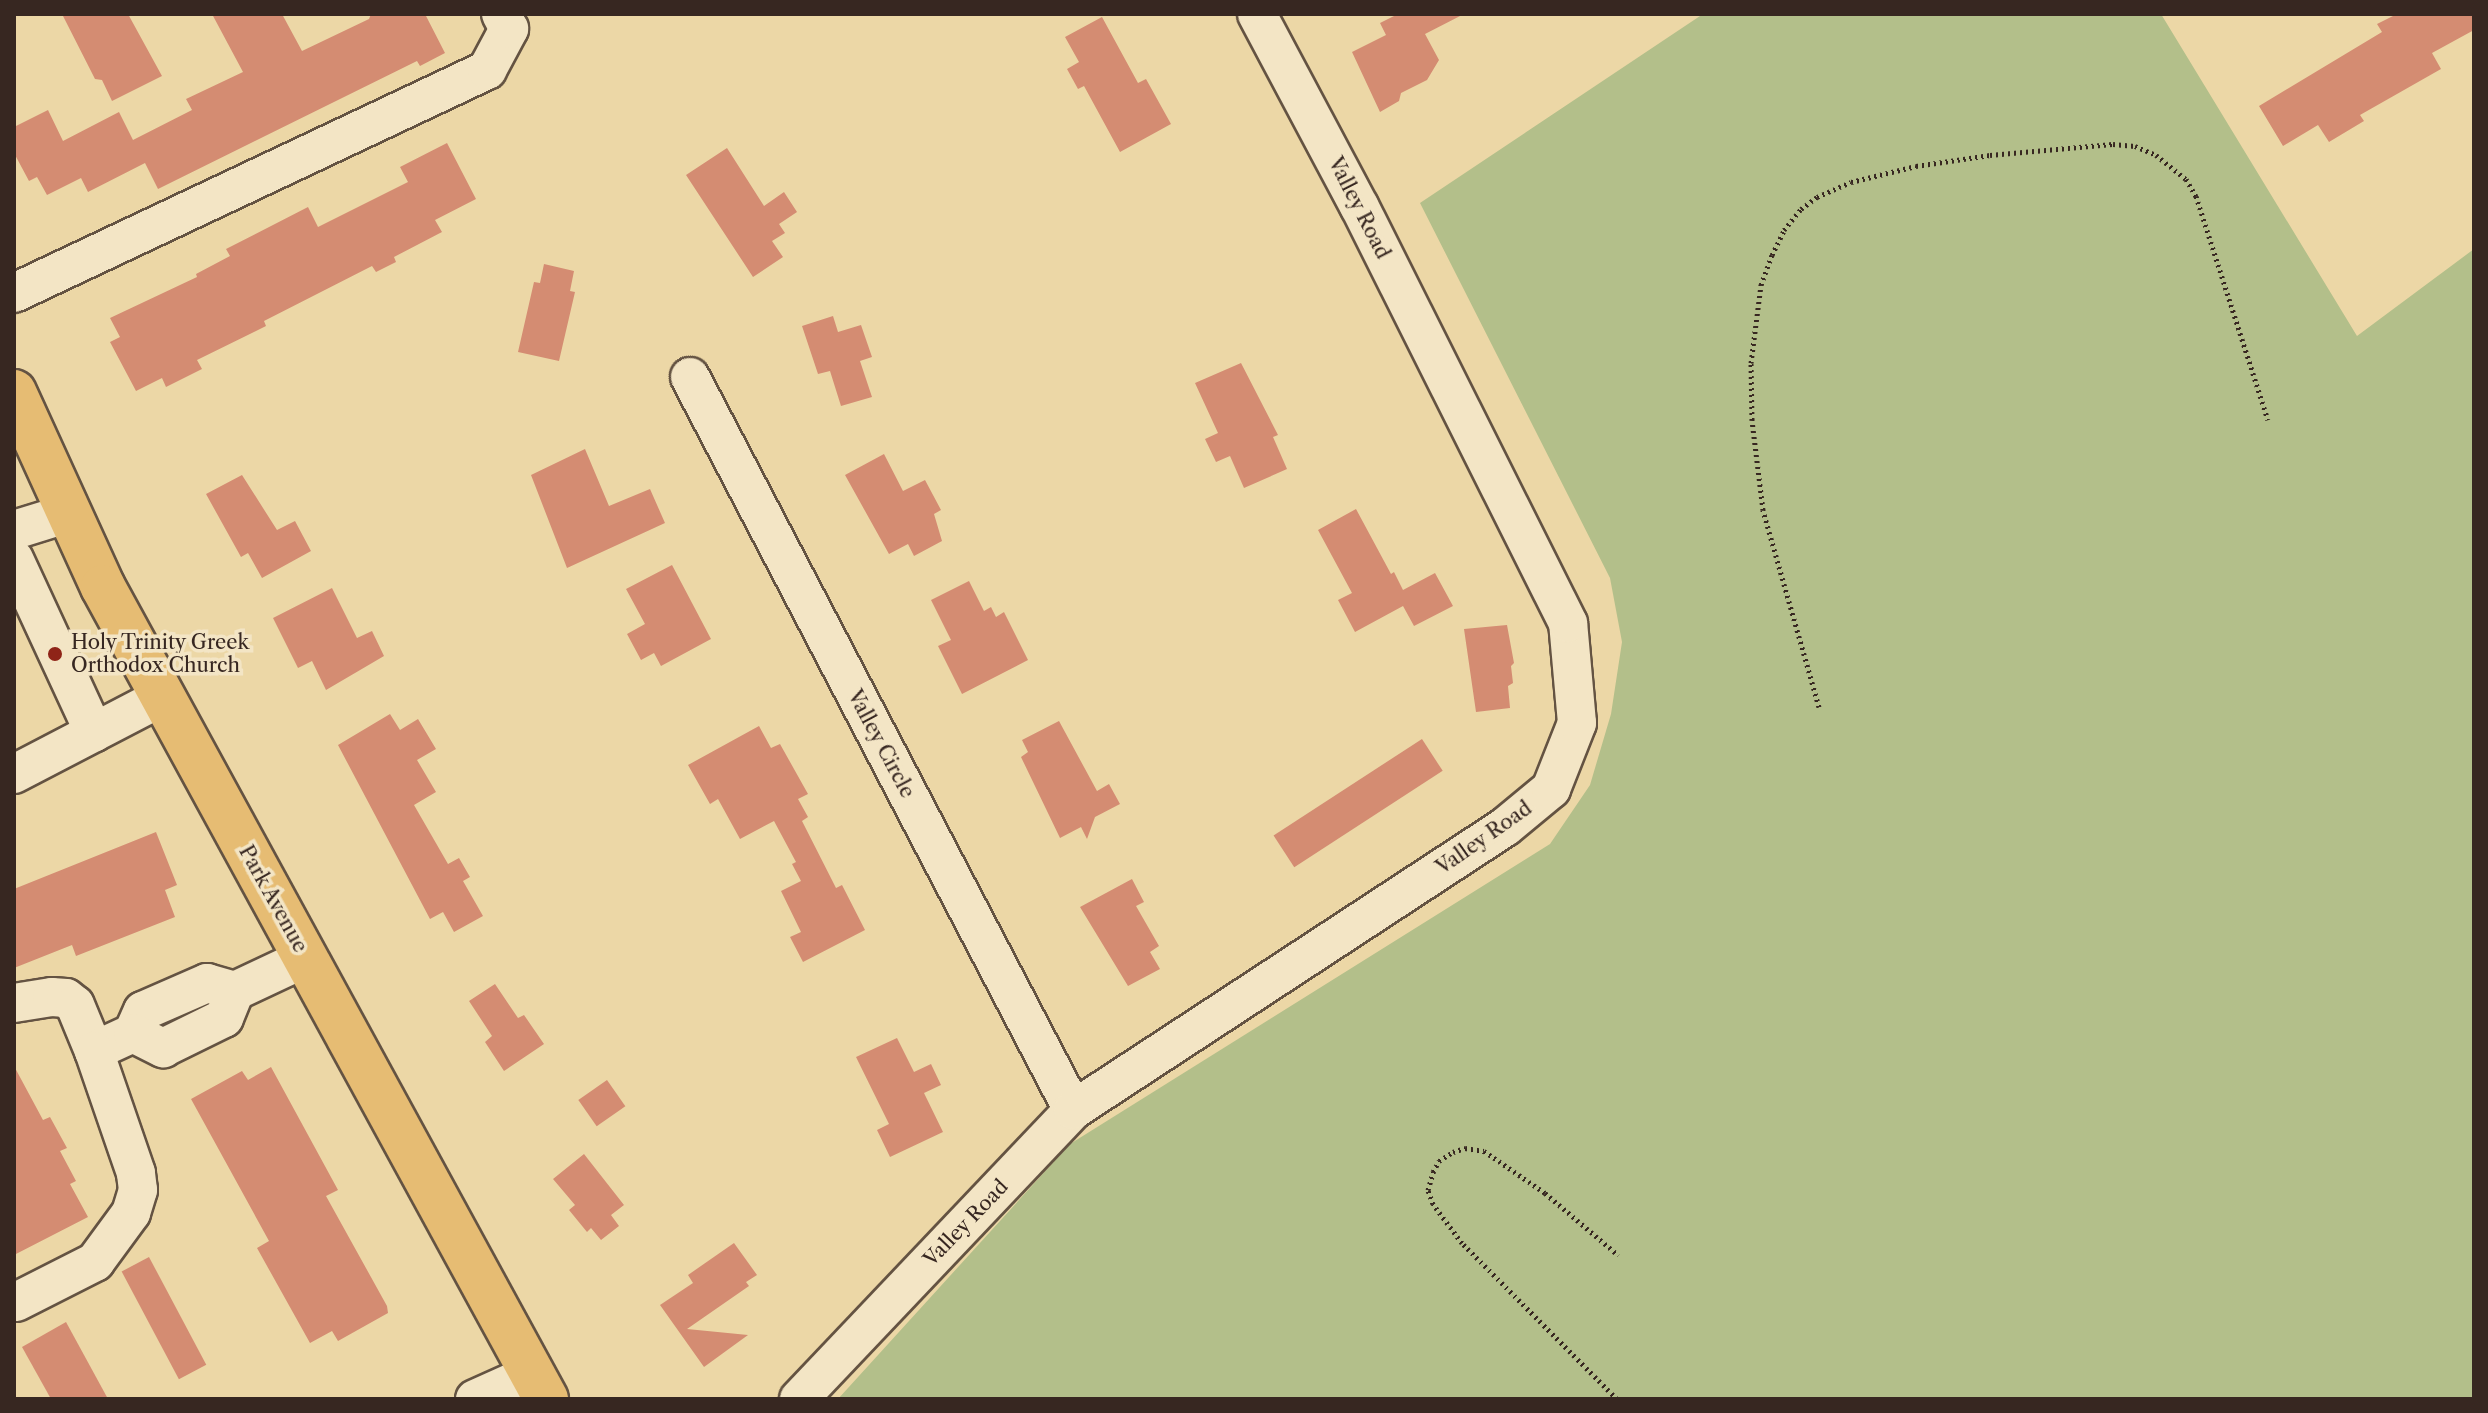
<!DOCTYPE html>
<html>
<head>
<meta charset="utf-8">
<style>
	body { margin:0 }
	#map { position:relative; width:2488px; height:1413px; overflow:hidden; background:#ecd7a6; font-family:"Libre Caslon Text",serif }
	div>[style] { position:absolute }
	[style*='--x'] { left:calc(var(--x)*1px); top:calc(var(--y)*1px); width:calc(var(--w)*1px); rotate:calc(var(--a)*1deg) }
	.green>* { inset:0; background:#b3bf8a }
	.building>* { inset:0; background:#d48c72; transform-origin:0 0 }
	.path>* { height:5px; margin-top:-2.5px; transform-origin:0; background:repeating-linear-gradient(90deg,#372721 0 2px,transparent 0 6px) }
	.roads { filter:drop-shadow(2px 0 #645342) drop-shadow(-2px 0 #645342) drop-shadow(0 2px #645342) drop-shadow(0 -2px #645342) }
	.minor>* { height:38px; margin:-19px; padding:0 19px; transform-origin:19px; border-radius:19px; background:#f3e5c5 }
	.major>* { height:44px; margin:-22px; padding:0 22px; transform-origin:22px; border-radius:22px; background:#e6bc73 }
	.dots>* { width:22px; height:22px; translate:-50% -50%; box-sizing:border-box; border:4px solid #f3e5c5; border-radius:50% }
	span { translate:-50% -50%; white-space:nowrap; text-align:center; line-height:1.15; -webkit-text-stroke:7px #f3e5c5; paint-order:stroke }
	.street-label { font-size:20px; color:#372721 }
	.poi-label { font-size:20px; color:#372721 }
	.left { translate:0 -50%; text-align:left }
	.frame { position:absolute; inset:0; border:16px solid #372721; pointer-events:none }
</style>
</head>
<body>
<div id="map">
	<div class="green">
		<i style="clip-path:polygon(1703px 14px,2161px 14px,2357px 336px,2474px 249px,2474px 1399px,838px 1399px,1070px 1144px,1550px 844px,1590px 785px,1611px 714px,1622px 642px,1610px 578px,1420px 203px)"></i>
	</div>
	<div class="building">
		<i style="clip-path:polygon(62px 14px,128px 14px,162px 76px,112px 101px,102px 80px,95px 79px)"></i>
		<i style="clip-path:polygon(212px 14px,282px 14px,302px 51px,369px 19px,371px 14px,425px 14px,445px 53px,420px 66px,417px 61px,158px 189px,145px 163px,88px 192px,81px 178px,47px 195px,37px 177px,29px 181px,14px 153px,14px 127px,48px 110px,63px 141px,119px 112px,133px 140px,192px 110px,186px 99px,243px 72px)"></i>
		<i style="clip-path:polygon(1398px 14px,1464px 14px,1425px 34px,1439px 60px,1427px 80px,1401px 93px,1399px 101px,1380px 112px,1352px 52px,1386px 35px,1380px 23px)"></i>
		<i style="clip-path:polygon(2397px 14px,2474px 14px,2474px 30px,2432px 53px,2441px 69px,2360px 115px,2364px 121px,2329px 142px,2318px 125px,2283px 146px,2259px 106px,2382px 32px,2377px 24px)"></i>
		<i style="clip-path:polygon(1102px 17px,1138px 83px,1146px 79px,1171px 124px,1120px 152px,1084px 86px,1078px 89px,1067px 69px,1079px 62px,1065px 37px)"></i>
		<i style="clip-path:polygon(447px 143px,476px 199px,435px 220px,442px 232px,394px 257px,396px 262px,376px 272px,372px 266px,264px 321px,266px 326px,197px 360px,202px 369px,166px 387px,162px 378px,136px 391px,110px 342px,120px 337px,110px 318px,197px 277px,196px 274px,230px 256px,226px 249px,308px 207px,318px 227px,408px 182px,400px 167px)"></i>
		<i style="clip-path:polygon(727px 148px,764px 206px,784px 192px,797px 212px,779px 224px,785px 233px,772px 241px,783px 257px,753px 277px,686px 175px)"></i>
		<i style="clip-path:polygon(544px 264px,574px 271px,570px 291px,575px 292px,559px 361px,518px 352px,534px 282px,540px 283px)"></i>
		<i style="clip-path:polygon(833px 316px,838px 332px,861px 325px,872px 357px,860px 361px,872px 397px,841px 406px,830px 371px,818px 374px,802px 326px)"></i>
		<i style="clip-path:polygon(1241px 363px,1278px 435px,1273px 437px,1287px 469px,1244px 488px,1230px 456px,1216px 462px,1205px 439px,1218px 433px,1195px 383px)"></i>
		<i style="clip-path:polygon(585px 449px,609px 506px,650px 489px,665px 523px,567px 568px,531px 475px)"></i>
		<i style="clip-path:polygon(884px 454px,903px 491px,925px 480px,941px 510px,934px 514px,942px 541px,914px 556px,908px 544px,889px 554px,845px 475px)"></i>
		<i style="clip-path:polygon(242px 475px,277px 530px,295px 521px,311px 551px,262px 578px,248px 553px,241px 557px,206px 494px)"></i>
		<i style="clip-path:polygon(1356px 509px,1391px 574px,1394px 572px,1403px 590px,1435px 573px,1453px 606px,1414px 626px,1403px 606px,1355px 632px,1338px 600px,1352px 593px,1318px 530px)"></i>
		<i style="clip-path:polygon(672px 565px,711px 639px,661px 666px,654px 653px,641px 660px,627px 634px,645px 624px,626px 589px)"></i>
		<i style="clip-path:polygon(969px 581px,984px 611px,991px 607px,996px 617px,1004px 612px,1028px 660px,962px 694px,938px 646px,951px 640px,931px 600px)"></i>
		<i style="clip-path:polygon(332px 588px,357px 638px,372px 631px,384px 656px,326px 690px,312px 661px,298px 668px,273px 618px)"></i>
		<i style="clip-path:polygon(1507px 625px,1514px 663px,1511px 666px,1513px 683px,1508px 686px,1510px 708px,1476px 712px,1464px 629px)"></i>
		<i style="clip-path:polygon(390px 714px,400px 730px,418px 719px,436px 749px,417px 760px,436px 792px,414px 805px,448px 864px,459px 858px,470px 877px,463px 881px,483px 916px,454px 932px,443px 912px,430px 919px,338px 745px)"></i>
		<i style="clip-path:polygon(1059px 721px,1097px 791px,1109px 784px,1120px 804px,1095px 817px,1087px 839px,1081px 827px,1060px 838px,1021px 757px,1028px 752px,1022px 740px)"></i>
		<i style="clip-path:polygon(759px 726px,771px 748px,780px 744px,808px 794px,798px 799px,808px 817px,802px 821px,836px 888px,842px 885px,865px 930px,803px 962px,790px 937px,801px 932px,781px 891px,801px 881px,792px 864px,796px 862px,774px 821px,740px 839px,718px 799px,710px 804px,688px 765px)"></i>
		<i style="left:1422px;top:739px;width:38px;height:177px;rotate:57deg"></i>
		<i style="clip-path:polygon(156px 832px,177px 885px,165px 890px,175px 917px,76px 956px,72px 945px,14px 968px,14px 889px)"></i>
		<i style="clip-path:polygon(1132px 879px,1144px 902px,1136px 906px,1159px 946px,1150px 952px,1160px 969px,1128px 986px,1080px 907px)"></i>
		<i style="clip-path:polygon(495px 984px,518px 1018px,524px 1015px,544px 1044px,504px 1071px,485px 1042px,492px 1036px,469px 1001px)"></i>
		<i style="clip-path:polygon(897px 1038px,914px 1072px,931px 1064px,941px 1085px,924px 1093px,943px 1132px,890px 1157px,877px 1130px,889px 1124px,856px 1057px)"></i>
		<i style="clip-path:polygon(14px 1066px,43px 1120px,50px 1117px,67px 1148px,60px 1151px,76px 1181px,70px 1184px,88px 1217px,14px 1255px)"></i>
		<i style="clip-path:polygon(271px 1067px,338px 1190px,326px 1196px,387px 1306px,388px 1313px,338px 1341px,332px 1331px,310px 1343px,257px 1248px,269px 1241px,191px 1099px,242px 1071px,248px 1080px)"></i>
		<i style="left:607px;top:1080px;width:32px;height:35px;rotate:55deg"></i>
		<i style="clip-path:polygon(584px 1154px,624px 1205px,611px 1215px,619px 1226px,601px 1240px,591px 1228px,587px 1232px,569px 1210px,575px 1205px,553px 1179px)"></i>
		<i style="clip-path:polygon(734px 1243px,757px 1275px,746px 1282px,749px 1286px,687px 1329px,748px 1335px,704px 1367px,660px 1305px,693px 1283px,688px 1275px)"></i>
		<i style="left:149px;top:1257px;width:122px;height:31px;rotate:62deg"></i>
		<i style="clip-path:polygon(66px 1322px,108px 1399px,51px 1399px,22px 1347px)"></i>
	</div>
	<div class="path">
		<i style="--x:1819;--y:707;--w:205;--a:-105.9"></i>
		<i style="--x:1763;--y:510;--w:91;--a:-97"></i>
		<i style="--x:1752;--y:420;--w:57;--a:-91"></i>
		<i style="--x:1751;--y:363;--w:79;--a:-82.7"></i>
		<i style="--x:1761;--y:285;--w:32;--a:-70"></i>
		<i style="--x:1772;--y:255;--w:28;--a:-64"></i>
		<i style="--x:1784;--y:230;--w:27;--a:-51"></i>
		<i style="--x:1801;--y:209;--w:20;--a:-37"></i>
		<i style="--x:1817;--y:197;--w:37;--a:-24"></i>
		<i style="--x:1851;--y:182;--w:67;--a:-13.8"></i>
		<i style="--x:1916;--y:166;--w:75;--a:-8.5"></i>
		<i style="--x:1990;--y:155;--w:123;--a:-5.1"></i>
		<i style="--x:2113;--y:144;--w:22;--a:5"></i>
		<i style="--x:2135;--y:146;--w:23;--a:23"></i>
		<i style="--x:2156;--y:155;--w:38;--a:39"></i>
		<i style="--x:2186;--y:179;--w:20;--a:60"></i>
		<i style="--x:2196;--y:196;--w:235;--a:72.2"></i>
		<i style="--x:1617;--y:1399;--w:220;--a:-134.8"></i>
		<i style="--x:1462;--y:1243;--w:49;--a:-126.6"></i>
		<i style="--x:1433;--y:1204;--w:15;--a:-110"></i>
		<i style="--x:1428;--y:1190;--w:19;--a:-74"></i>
		<i style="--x:1433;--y:1172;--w:13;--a:-61"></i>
		<i style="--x:1439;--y:1161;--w:17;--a:-33"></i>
		<i style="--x:1453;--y:1152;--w:13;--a:-18"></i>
		<i style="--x:1465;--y:1148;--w:19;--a:9"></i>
		<i style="--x:1484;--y:1151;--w:74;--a:34.5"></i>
		<i style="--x:1545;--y:1193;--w:96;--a:40.3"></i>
	</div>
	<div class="roads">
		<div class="minor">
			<i style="--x:14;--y:293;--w:523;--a:-25.24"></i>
			<i style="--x:487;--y:70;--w:47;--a:-61.8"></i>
			<i style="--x:509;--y:29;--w:17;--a:-118"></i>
			<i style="--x:690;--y:377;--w:827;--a:62.41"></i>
			<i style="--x:14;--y:530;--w:58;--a:-17.2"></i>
			<i style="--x:14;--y:559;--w:191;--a:65.2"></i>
			<i style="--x:14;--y:774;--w:167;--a:-27.5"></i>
			<i style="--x:14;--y:1003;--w:38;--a:-9"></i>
			<i style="--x:52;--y:997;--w:14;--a:4"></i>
			<i style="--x:66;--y:998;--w:11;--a:38"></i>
			<i style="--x:75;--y:1005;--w:50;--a:67.6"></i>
			<i style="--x:94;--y:1051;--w:43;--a:-24.8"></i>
			<i style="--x:133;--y:1033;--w:24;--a:-66"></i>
			<i style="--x:143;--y:1011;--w:70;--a:-23.6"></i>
			<i style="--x:207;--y:983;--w:29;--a:16"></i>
			<i style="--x:235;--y:991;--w:77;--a:-25.2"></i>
			<i style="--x:133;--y:1033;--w:34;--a:27"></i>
			<i style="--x:163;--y:1048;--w:68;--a:-26.2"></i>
			<i style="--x:224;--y:1018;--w:29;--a:-68"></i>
			<i style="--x:16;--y:1302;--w:89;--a:-26.9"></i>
			<i style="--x:95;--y:1262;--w:61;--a:-53.7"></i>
			<i style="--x:131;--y:1213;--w:24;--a:-73"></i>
			<i style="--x:138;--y:1190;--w:17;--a:-97"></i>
			<i style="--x:136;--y:1173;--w:129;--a:-109"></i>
			<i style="--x:475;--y:1399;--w:61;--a:-24.1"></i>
			<i style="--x:799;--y:1399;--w:398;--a:-46.5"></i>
			<i style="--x:1073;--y:1110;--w:516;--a:-33.23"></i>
			<i style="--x:1505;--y:827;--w:60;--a:-39.6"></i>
			<i style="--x:1551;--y:789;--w:71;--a:-68.5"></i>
			<i style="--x:1577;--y:723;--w:100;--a:-95.1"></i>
			<i style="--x:1568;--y:623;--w:466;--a:-116.6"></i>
			<i style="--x:1359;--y:206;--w:217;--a:-118"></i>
		</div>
		<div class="major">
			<i style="--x:14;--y:392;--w:214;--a:65.5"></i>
			<i style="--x:103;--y:587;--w:925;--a:61.38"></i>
		</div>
	</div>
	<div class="dots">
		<i style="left:55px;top:654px;background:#8f2418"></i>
	</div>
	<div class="street-label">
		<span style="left:1359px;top:208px;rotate:63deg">Valley Road</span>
		<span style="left:881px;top:744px;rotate:62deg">Valley Circle</span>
		<span style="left:1484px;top:838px;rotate:-35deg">Valley Road</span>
		<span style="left:273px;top:899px;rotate:61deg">Park Avenue</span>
		<span style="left:966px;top:1223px;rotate:-46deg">Valley Road</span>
	</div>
	<div class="poi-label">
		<span class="left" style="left:71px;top:654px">Holy Trinity Greek<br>Orthodox Church</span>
	</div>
	<div class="frame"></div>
</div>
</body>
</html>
